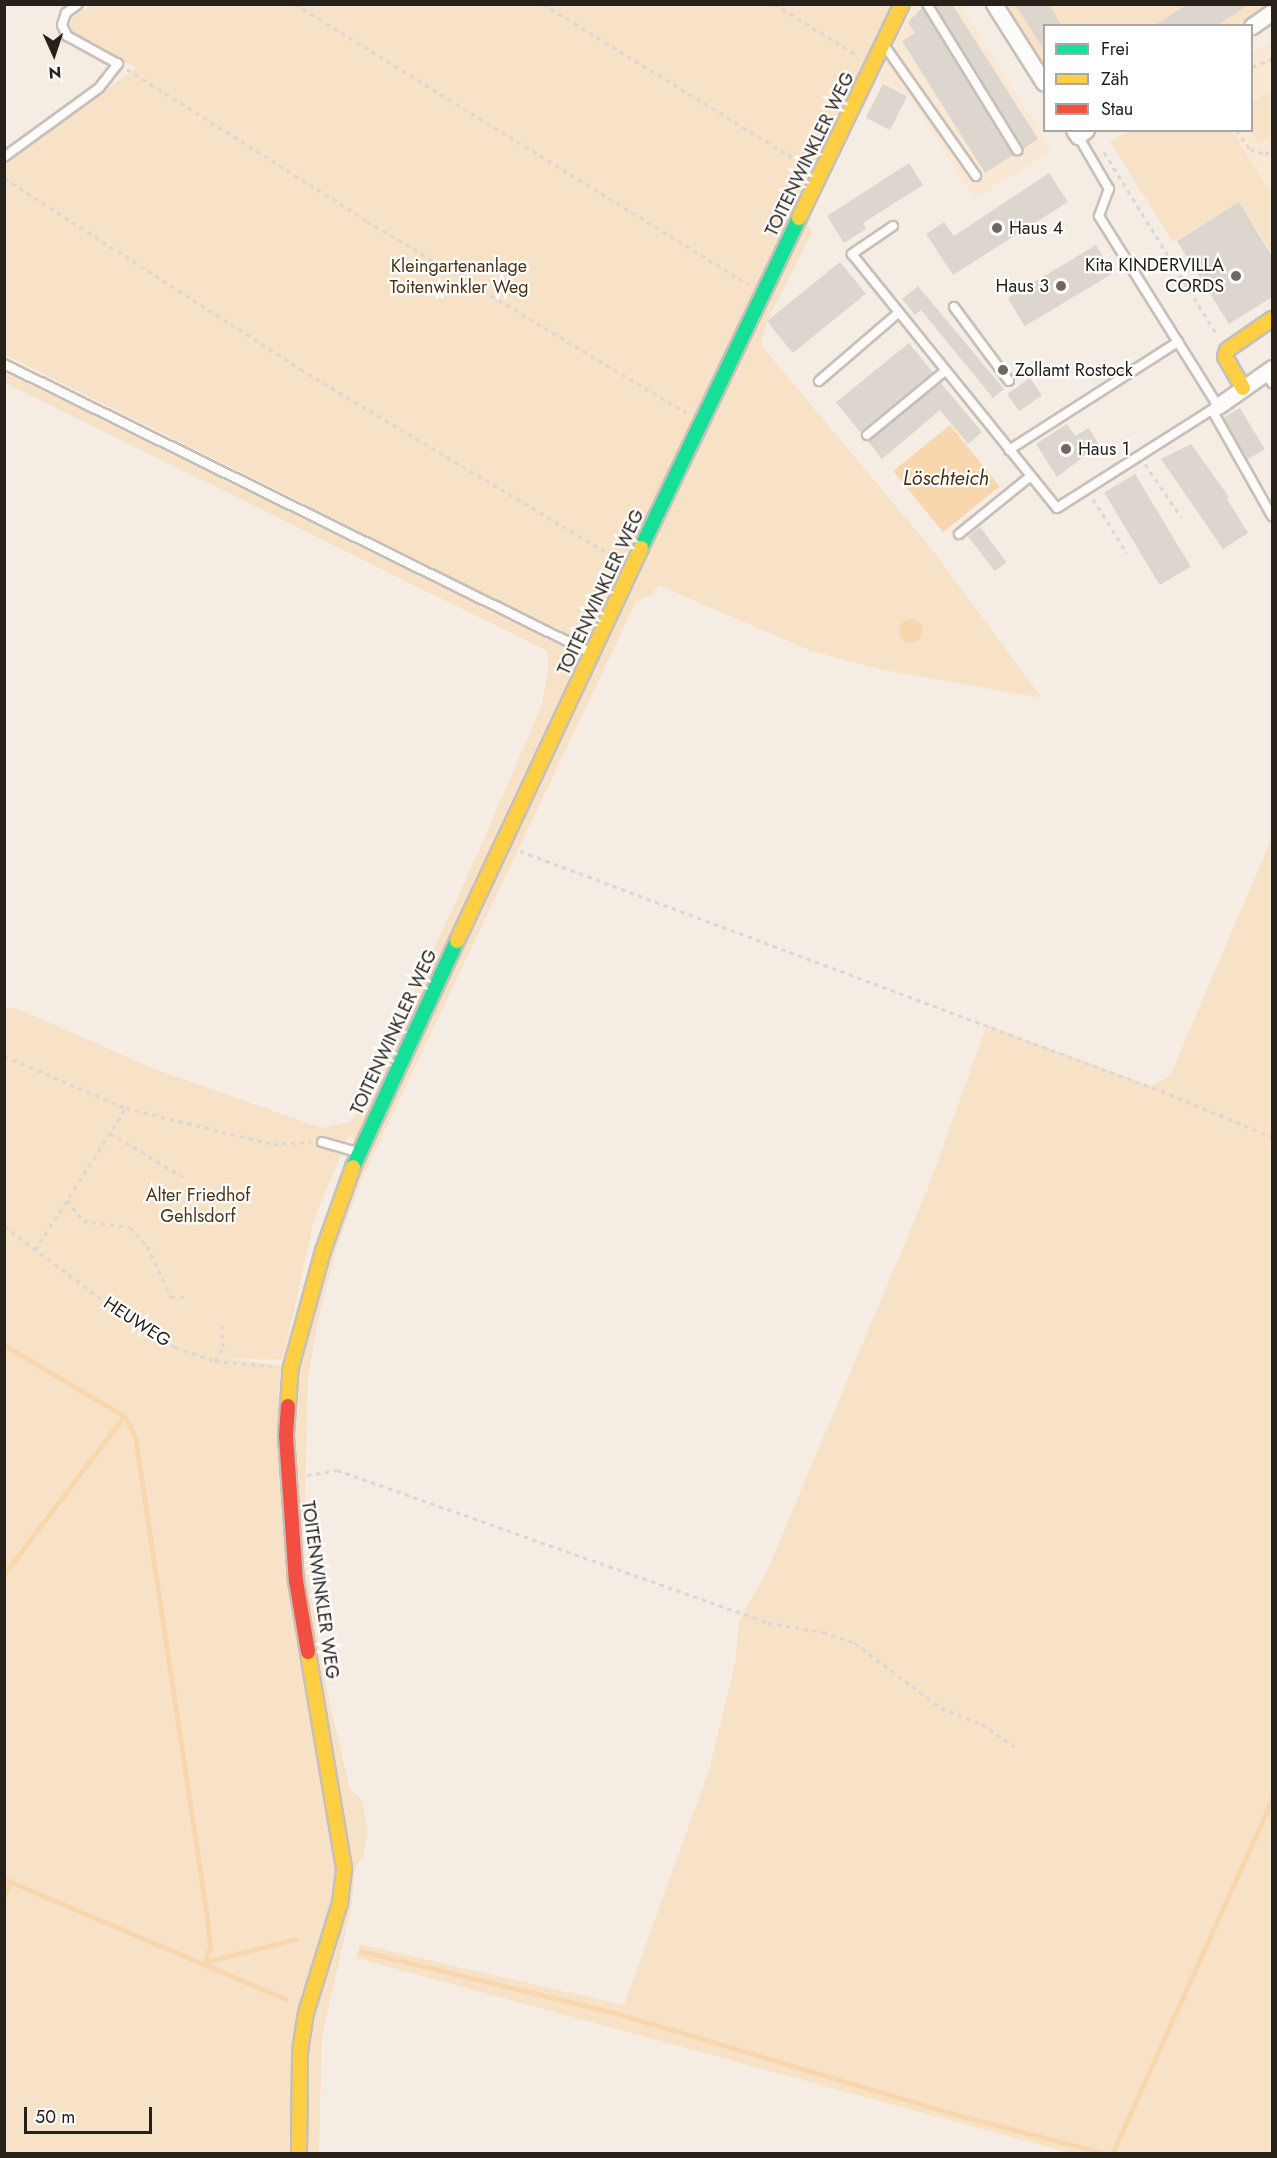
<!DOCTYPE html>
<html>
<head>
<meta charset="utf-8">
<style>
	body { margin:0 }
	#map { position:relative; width:1277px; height:2158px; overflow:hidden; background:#f5ede4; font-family:Jost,sans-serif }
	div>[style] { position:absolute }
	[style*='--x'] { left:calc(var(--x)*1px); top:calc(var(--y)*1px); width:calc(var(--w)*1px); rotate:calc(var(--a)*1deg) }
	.built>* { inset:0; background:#f8e8d4 }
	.green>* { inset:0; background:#f7e2c8 }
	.water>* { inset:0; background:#f9d7ae; transform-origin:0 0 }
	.round { border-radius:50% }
	.stream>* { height:5px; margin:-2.5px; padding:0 2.5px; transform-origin:2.5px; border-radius:2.5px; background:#f9d7ae }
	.building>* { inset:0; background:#ddd6ce; transform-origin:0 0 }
	.path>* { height:3px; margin-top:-1.5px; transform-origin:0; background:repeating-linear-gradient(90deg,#dad8d5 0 4.5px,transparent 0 9px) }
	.roads { filter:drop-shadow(2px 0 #c6c0b8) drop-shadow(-2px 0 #c6c0b8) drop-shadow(0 2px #c6c0b8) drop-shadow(0 -2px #c6c0b8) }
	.lane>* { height:8px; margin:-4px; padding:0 4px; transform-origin:4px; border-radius:4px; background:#fefcfb }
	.street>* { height:15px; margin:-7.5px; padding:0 7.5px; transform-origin:7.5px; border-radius:7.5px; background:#fefcfb }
	.fast>* { height:14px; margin:-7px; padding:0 7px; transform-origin:7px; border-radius:7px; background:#16e098 }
	.slow>* { height:14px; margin:-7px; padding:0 7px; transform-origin:7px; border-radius:7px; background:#ffcf43 }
	.jam>* { height:14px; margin:-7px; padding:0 7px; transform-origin:7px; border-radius:7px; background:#f24e42 }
	.dots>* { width:16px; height:16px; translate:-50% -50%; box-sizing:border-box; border:3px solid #fff; border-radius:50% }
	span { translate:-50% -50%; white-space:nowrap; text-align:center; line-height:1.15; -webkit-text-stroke:4.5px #fff; paint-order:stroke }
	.street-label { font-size:18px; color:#272119 }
	.poi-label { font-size:18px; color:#272119 }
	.left { translate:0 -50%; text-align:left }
	.right { translate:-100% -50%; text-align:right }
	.park-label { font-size:18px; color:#4b3416 }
	.water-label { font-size:20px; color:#462f10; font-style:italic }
	.frame { position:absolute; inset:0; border:6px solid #272119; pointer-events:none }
	.legend { position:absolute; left:1043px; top:24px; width:210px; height:108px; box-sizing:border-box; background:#fff; border:2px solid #a9a6a3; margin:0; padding:8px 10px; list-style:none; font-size:18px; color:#272119 }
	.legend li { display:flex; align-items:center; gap:12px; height:30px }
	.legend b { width:30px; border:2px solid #a9a6a3 }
	.north { position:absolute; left:24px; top:24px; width:60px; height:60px; -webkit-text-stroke:4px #fff; paint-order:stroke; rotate:177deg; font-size:16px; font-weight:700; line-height:24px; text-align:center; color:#272119 }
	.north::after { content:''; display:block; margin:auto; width:21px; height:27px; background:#272119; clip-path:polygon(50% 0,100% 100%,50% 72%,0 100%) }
	.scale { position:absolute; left:24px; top:2107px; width:128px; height:27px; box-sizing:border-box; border:3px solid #272119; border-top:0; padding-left:8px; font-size:18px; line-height:21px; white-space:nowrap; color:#272119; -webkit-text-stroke:4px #fff; paint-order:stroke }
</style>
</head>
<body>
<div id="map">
	<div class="built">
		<i style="clip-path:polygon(912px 5px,960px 5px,1052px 151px,974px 199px,908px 94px,879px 82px)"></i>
		<i style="clip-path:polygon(1272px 40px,1272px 195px,1232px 131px,1252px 130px,1252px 54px)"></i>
	</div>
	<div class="green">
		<i style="clip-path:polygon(90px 5px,895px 5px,584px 643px,5px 355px,4px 165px,136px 68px,71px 33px,70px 19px)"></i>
		<i style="clip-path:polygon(1003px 5px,1269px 5px,1236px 25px,1044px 26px,1044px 72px)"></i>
		<i style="clip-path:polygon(1272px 91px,1272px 136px,1259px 144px,1250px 131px,1252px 103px)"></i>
		<i style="clip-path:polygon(1129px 131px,1232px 131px,1272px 195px,1272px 253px,1239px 202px,1173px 242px,1110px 142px)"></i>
		<i style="clip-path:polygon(evenodd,802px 213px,812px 232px,767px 322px,761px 345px,931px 548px,1042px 698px,883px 670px,811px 651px,658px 585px,653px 594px,636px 602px,363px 1176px,337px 1247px,319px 1316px,308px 1379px,304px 1550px,324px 1677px,350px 1789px,362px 1800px,368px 1832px,363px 1857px,355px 1868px,352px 1904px,322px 2037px,319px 2153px,5px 2153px,5px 1008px,16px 1008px,155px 1069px,322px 1128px,349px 1122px,360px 1110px,480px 848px,541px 707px,549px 666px,547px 651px,5px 383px,4px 372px,574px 652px,574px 668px,490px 846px,802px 213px,348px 1137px,361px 1142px,291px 1367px,224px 1358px,283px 1360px,314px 1220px,348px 1137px)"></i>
		<i style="clip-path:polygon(1272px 837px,1272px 2153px,1070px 2153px,356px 1958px,360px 1944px,624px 2005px,709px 1770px,735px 1664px,739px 1621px,767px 1571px,928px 1188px,987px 1025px,1151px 1086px,1170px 1076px)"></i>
	</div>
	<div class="water">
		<i style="left:950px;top:425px;width:79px;height:73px;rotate:51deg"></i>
		<i class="round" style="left:899px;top:619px;width:24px;height:24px"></i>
	</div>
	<div class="stream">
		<i style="--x:4;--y:1345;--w:139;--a:30.6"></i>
		<i style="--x:124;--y:1416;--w:198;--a:127.2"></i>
		<i style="--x:124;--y:1416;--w:23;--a:61"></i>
		<i style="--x:135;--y:1436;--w:487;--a:81.5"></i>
		<i style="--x:207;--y:1918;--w:28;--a:84"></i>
		<i style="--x:210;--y:1946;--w:17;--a:107"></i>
		<i style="--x:4;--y:1879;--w:306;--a:23.1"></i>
		<i style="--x:4;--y:1896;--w:17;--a:-65"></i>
		<i style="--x:361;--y:1951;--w:258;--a:13.7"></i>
		<i style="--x:612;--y:2012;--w:353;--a:16.6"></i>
		<i style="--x:950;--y:2113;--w:162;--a:14.6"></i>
		<i style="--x:205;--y:1962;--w:94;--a:-14.2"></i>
		<i style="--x:1112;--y:2154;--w:389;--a:-65.7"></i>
	</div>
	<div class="building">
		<i style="clip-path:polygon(934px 4px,952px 4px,1038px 139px,1023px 149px)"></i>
		<i style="clip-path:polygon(1015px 4px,1049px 4px,1062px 26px,1044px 26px,1044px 50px)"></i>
		<i style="clip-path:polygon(1188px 4px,1250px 4px,1216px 26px,1154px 26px)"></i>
		<i style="clip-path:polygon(922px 8px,1013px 155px,985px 173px,902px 41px,915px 33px,908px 22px)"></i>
		<i style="left:883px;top:84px;width:27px;height:38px;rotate:27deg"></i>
		<i style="clip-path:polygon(909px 163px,923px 185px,863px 223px,866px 229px,844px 243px,827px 216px)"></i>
		<i style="clip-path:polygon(1049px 173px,1068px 202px,953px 275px,926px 234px,944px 222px,954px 236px)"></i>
		<i style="clip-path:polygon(1239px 202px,1272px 256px,1272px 297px,1229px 324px,1177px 241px)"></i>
		<i style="left:1096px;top:245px;width:33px;height:103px;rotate:59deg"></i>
		<i style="left:840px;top:262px;width:41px;height:94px;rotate:51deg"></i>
		<i style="clip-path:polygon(918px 286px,1004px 389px,993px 398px,921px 310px,915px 315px,902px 299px)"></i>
		<i style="left:909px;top:343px;width:38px;height:94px;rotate:51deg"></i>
		<i style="left:1030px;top:378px;width:21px;height:28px;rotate:55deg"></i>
		<i style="clip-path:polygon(940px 382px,982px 432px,968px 444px,940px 410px,882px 459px,868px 441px)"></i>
		<i style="left:1240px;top:408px;width:48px;height:20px;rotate:59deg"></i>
		<i style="clip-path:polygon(1067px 424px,1075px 436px,1089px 428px,1099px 445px,1057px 477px,1036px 444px)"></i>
		<i style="clip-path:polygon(1191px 444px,1229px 497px,1227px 499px,1248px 533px,1223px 549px,1161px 459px)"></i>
		<i style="left:1135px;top:474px;width:108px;height:36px;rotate:59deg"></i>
		<i style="left:980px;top:527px;width:44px;height:15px;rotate:53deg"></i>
	</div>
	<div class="path">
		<i style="--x:295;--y:4;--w:533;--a:31.72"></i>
		<i style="--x:543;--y:4;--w:308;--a:31.6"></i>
		<i style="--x:774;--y:4;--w:97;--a:31.6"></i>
		<i style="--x:1252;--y:67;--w:22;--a:-22"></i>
		<i style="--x:127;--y:69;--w:284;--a:32.3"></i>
		<i style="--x:367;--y:221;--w:373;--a:31"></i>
		<i style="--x:1236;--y:130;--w:24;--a:54"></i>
		<i style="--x:1250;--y:149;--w:16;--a:18"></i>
		<i style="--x:1265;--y:154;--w:8;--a:-23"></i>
		<i style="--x:1104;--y:152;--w:215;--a:58.3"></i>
		<i style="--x:4;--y:178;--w:352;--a:32.8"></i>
		<i style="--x:300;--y:369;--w:370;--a:30.9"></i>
		<i style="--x:1145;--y:464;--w:64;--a:55.8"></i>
		<i style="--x:1093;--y:499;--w:64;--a:57.8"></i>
		<i style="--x:520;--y:851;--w:684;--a:20.53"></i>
		<i style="--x:1161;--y:1091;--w:120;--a:22.5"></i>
		<i style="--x:4;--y:1056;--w:133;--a:23.1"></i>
		<i style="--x:126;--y:1108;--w:151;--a:13.8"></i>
		<i style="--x:273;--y:1144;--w:38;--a:-3"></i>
		<i style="--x:110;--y:1133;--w:85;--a:31.1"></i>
		<i style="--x:67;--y:1200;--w:26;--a:53"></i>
		<i style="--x:83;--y:1221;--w:47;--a:7.3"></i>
		<i style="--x:130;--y:1227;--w:25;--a:48"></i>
		<i style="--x:147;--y:1246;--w:56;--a:64.8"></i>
		<i style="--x:171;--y:1297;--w:16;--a:0"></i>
		<i style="--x:4;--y:1226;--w:143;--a:37"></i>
		<i style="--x:118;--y:1312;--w:67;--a:31.6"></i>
		<i style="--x:175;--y:1347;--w:42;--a:19.3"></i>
		<i style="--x:215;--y:1361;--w:57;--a:5"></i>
		<i style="--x:35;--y:1250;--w:169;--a:-57.3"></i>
		<i style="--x:215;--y:1361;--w:16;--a:-60"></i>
		<i style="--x:223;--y:1347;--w:27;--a:-92"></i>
		<i style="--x:307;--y:1475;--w:30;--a:-9"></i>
		<i style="--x:337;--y:1470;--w:457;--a:19.5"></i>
		<i style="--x:768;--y:1623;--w:56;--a:9.3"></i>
		<i style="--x:823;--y:1632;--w:34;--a:19"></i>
		<i style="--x:855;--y:1643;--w:108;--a:37.1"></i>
		<i style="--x:941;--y:1708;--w:44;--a:21.3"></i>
		<i style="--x:982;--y:1724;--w:40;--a:34.9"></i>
	</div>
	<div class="roads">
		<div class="lane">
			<i style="--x:927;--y:4;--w:172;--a:58.3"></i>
			<i style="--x:884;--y:45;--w:160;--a:54.9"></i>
			<i style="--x:4;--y:157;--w:117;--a:-36"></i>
			<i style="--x:99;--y:88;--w:31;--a:-52"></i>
			<i style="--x:118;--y:64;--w:58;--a:-151.2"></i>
			<i style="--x:67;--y:36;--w:12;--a:-114"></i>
			<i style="--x:62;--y:25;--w:13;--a:-72"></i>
			<i style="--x:66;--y:13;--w:15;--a:-37"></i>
			<i style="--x:893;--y:226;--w:50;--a:145.7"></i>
			<i style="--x:852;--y:254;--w:326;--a:51.1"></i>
			<i style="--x:1057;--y:508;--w:191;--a:-32.4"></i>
			<i style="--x:1218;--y:406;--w:224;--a:-122.1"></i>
			<i style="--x:1099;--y:216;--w:29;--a:-70"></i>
			<i style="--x:1109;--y:189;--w:61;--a:-120.3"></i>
			<i style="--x:954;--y:307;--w:92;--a:53.4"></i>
			<i style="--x:4;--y:364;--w:654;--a:26.21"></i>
			<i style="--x:1265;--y:372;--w:13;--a:58"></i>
			<i style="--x:819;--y:381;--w:104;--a:-40.7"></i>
			<i style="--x:1212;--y:410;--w:122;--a:60.5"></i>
			<i style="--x:867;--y:435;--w:101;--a:-39.4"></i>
			<i style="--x:1009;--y:450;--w:201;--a:-32.6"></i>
			<i style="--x:959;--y:534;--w:92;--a:-38.9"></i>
			<i style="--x:322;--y:1142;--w:35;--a:16"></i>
		</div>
		<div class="street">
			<i style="--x:994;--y:4;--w:93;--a:57.7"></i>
			<i style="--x:1252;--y:26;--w:24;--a:-35"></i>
			<i style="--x:1074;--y:130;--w:7;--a:56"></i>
			<i style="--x:1078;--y:136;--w:10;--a:-37"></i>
			<i style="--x:1218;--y:406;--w:66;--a:-35.1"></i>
		</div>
		<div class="fast">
			<i style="--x:641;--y:548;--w:366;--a:-64.4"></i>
			<i style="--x:353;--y:1167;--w:249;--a:-65.3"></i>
		</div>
		<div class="slow">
			<i style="--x:799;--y:218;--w:237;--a:-64.3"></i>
			<i style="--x:1243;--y:388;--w:36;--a:-120"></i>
			<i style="--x:1225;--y:357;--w:7;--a:-74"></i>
			<i style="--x:1227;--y:350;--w:55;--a:-34.6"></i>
			<i style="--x:457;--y:941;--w:434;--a:-64.9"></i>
			<i style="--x:288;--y:1406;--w:39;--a:-86"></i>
			<i style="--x:291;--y:1367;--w:120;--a:-74.6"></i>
			<i style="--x:323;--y:1251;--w:89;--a:-70.3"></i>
			<i style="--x:299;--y:2154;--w:103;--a:-89.4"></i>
			<i style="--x:300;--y:2051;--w:38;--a:-81"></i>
			<i style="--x:306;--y:2013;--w:115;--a:-72.8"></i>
			<i style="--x:340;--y:1903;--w:35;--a:-83"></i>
			<i style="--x:344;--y:1868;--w:219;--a:-99.5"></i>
		</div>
		<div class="jam">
			<i style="--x:288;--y:1406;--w:30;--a:94"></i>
			<i style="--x:286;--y:1436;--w:145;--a:86.1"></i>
			<i style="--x:296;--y:1581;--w:72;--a:80.4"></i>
		</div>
	</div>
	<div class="dots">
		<i style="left:997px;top:228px;background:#6f6860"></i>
		<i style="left:1236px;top:276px;background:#6f6860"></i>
		<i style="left:1061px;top:286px;background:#6f6860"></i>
		<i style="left:1003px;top:370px;background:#6f6860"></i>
		<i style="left:1066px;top:449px;background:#6f6860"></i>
	</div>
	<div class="street-label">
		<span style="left:810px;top:154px;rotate:-64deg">TOITENWINKLER WEG</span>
		<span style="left:601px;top:592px;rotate:-65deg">TOITENWINKLER WEG</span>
		<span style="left:394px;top:1032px;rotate:-65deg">TOITENWINKLER WEG</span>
		<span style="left:137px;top:1322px;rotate:33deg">HEUWEG</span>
		<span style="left:320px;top:1590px;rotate:82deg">TOITENWINKLER WEG</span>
	</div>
	<div class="poi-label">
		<span class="left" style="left:1009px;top:228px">Haus 4</span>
		<span class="right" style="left:1224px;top:276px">Kita KINDERVILLA<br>CORDS</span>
		<span class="right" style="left:1049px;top:286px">Haus 3</span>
		<span class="left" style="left:1015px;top:370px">Zollamt Rostock</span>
		<span class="left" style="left:1078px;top:449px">Haus 1</span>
	</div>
	<div class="park-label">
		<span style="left:459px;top:277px">Kleingartenanlage<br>Toitenwinkler Weg</span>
		<span style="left:198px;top:1206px">Alter Friedhof<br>Gehlsdorf</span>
	</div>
	<div class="water-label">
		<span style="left:946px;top:478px">Löschteich</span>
	</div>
	<div class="frame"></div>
	<ul class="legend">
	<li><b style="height:8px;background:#16e098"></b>Frei</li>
	<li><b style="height:8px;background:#ffcf43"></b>Zäh</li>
	<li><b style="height:8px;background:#f24e42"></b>Stau</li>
	</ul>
	<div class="north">N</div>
	<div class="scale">50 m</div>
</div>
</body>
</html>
